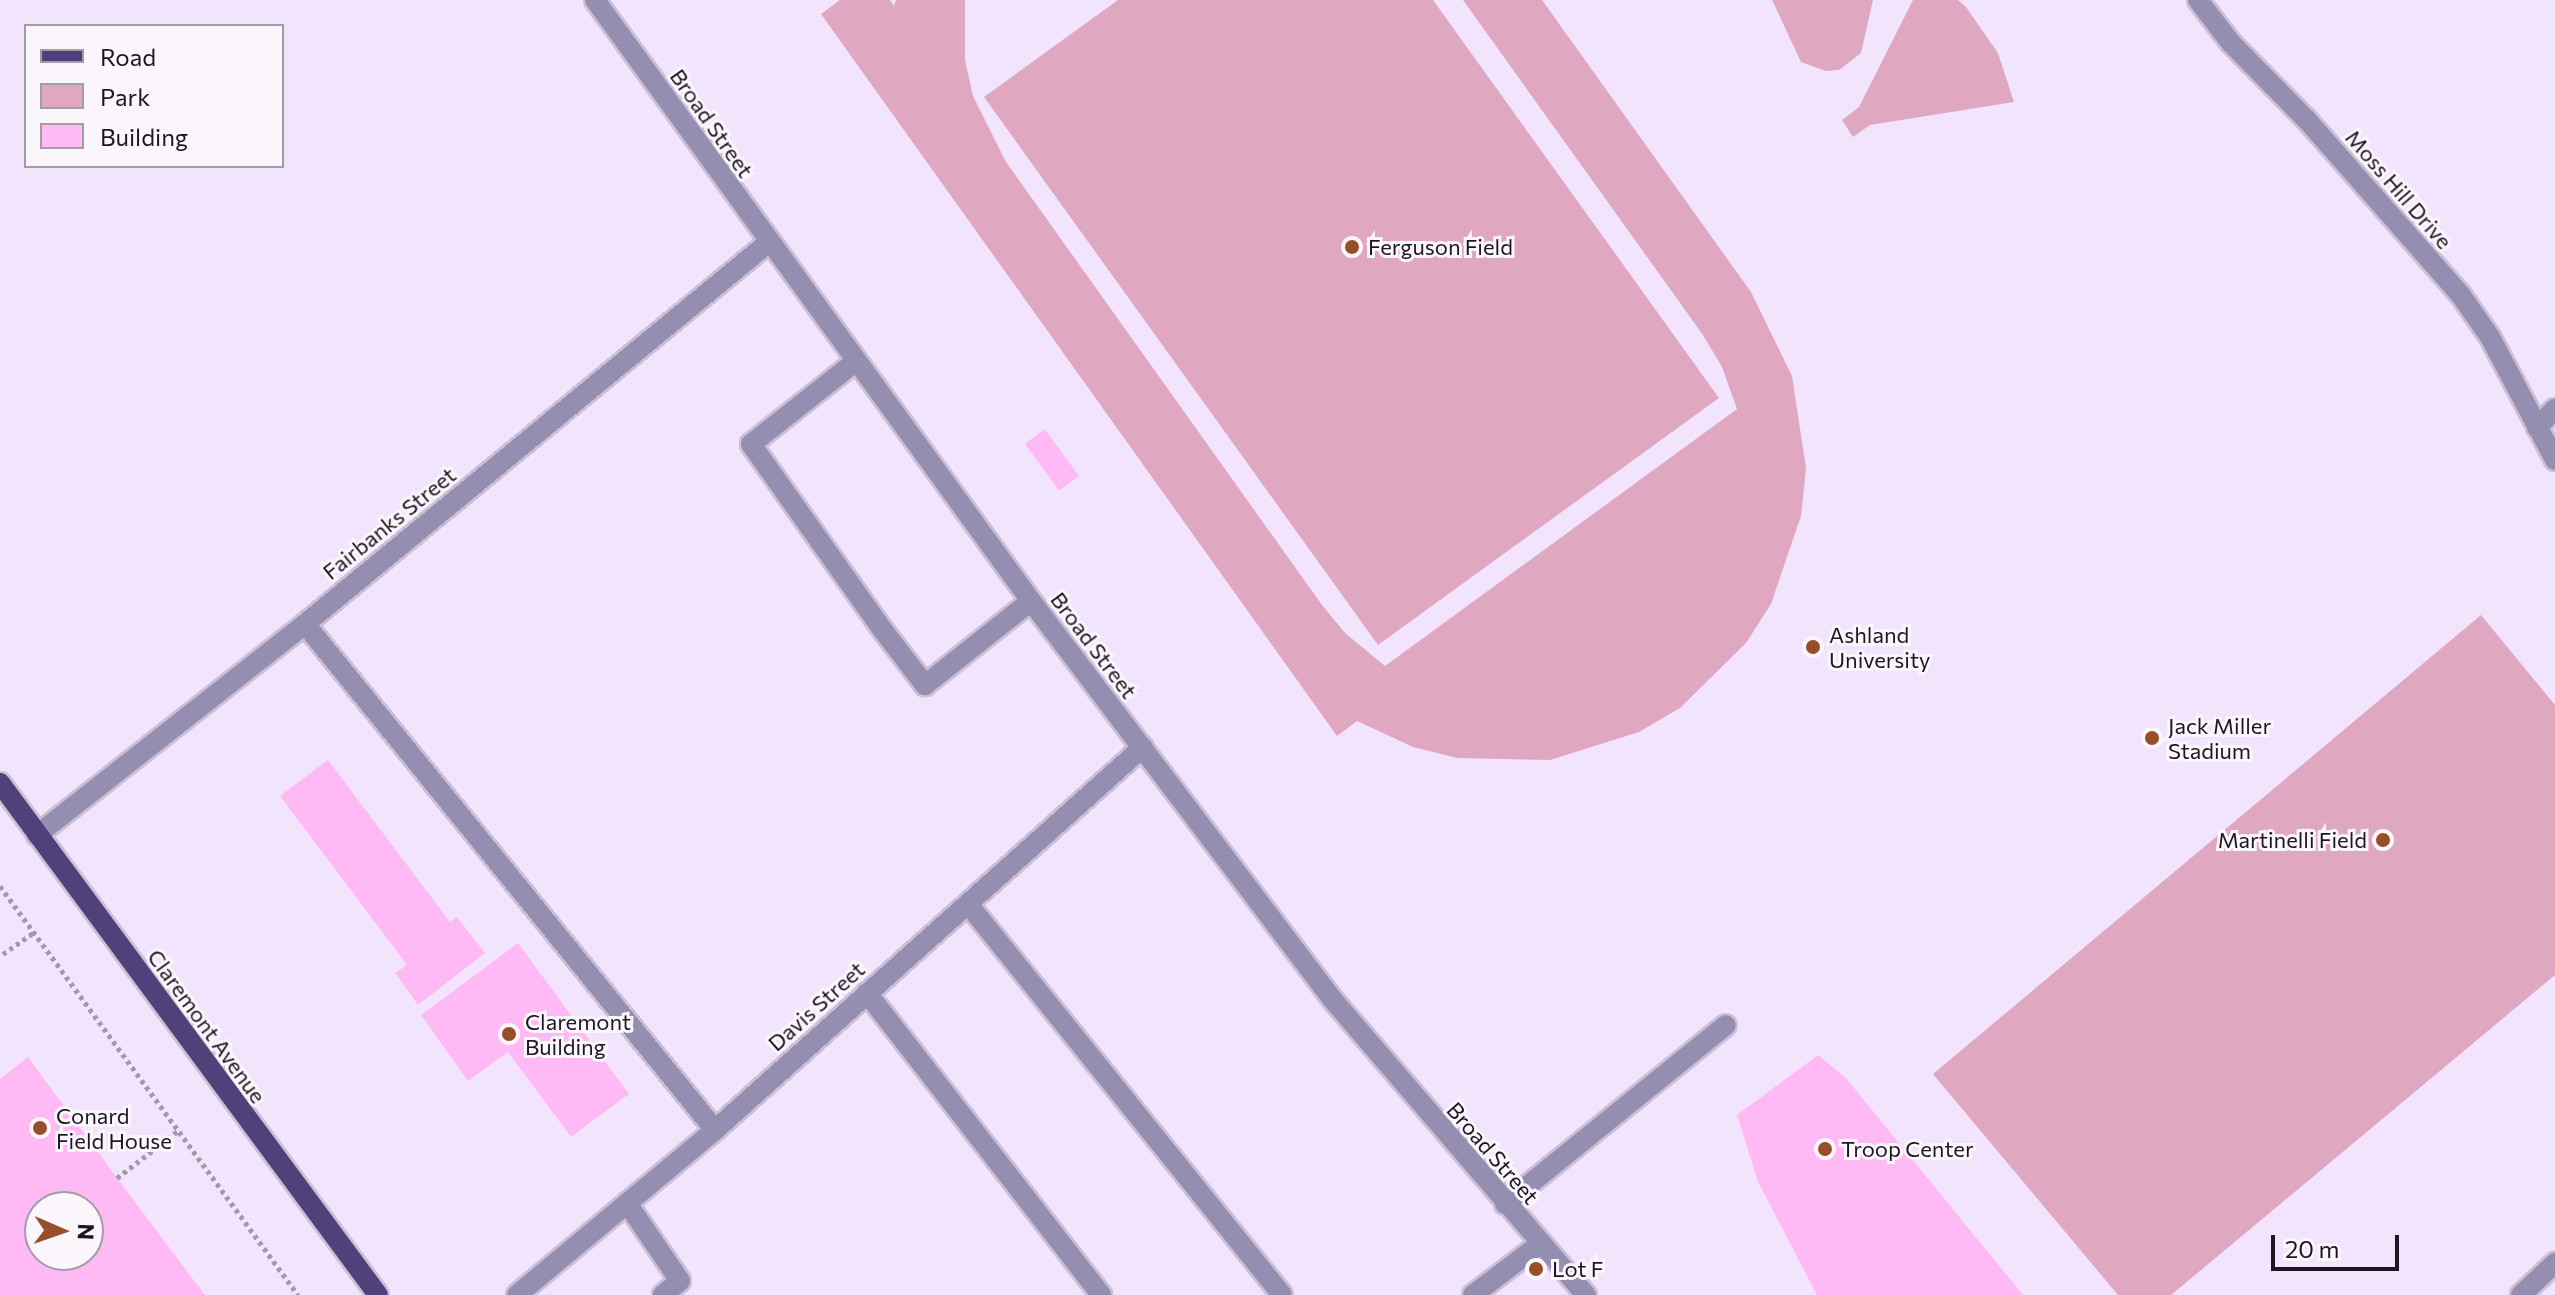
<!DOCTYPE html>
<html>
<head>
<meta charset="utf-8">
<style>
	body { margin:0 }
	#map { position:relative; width:2555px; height:1295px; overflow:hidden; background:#f3e4fd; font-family:Commissioner,sans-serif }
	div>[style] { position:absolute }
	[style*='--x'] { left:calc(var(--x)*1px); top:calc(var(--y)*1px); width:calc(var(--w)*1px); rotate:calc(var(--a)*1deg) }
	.green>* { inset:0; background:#e0a7c1 }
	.building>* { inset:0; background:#ffbaf6; transform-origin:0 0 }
	.path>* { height:5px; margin-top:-2.5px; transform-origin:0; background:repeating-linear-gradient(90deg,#a498ac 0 4px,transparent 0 8px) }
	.roads { filter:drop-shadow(2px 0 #ccbfd5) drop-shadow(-2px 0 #ccbfd5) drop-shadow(0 2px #ccbfd5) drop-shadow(0 -2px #ccbfd5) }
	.minor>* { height:20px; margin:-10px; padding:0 10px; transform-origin:10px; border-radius:10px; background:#948eb0 }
	.major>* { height:20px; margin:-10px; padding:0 10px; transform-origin:10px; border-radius:10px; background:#4f427b }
	.dots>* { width:22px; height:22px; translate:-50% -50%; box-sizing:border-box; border:4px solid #faf6fc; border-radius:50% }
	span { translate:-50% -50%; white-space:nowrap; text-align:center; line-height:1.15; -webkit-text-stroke:6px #faf6fc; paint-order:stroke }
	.street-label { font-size:22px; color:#1d1621 }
	.poi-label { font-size:22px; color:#1d1621 }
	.left { translate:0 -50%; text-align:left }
	.right { translate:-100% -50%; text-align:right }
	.legend { position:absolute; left:24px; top:24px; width:260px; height:144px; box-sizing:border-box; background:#faf6fc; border:2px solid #a29ca4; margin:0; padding:10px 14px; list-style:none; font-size:24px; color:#1d1621 }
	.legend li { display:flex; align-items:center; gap:16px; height:40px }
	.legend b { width:40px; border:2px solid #a29ca4 }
	.north { position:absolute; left:24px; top:1191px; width:80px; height:80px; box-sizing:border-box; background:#faf6fc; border:2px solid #a29ca4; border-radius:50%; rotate:92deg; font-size:22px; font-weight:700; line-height:32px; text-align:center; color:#1d1621 }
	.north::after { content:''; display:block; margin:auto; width:28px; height:36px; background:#964f29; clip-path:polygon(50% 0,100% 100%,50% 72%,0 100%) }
	.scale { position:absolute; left:2271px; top:1235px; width:128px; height:36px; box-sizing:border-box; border:4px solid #1d1621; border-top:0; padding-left:10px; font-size:24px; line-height:28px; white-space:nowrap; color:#1d1621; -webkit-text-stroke:6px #faf6fc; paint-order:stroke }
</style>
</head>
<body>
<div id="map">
	<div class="green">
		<i style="clip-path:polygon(840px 0,890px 0,894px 6px,896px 0,965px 0,965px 60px,973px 96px,1006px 162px,1322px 605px,1345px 633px,1385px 666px,1737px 409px,1722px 367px,1703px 335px,1463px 0,1542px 0,1751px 292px,1792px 376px,1806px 468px,1801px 516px,1771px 604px,1746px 643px,1680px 708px,1639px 732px,1550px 760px,1457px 758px,1413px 747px,1357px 721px,1337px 736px,821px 14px)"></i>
		<i style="clip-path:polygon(1118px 0,1433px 0,1719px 398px,1378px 645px,984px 97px)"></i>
		<i style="clip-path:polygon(1772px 0,1873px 0,1861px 53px,1839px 70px,1826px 71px,1801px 62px)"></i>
		<i style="clip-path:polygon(1913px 0,1958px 0,1966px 7px,1998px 53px,2014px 102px,1870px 125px,1853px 137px,1842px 120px,1859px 107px)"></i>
		<i style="clip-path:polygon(2481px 615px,2555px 705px,2555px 975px,2171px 1295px,2118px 1295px,1933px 1074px)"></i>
	</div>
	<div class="building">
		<i style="left:1045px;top:429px;width:58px;height:25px;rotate:54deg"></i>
		<i style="clip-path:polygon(328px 760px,450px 922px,457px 917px,485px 953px,418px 1005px,395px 973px,407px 965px,280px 796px)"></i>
		<i style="clip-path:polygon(518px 943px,629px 1094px,571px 1137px,508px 1052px,468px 1081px,421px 1015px)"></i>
		<i style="clip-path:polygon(1818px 1055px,1845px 1077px,2023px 1295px,1817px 1295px,1758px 1182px,1737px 1115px)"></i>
		<i style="clip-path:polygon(evenodd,28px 1057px,117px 1178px,205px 1295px,0 1295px,0 1079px,28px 1057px,40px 1207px,88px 1207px,88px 1255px,40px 1255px,40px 1207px)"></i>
	</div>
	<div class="path">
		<i style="--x:0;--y:886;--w:506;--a:53.92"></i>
		<i style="--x:3;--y:954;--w:37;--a:-35"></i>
		<i style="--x:117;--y:1178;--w:77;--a:-37.6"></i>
	</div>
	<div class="roads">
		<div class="minor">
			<i style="--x:595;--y:0;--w:742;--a:54.04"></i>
			<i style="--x:1031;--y:601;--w:500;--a:52.88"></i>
			<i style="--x:1333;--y:1000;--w:389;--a:49.4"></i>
			<i style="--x:2198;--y:0;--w:54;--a:52.5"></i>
			<i style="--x:2231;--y:43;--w:108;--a:45.4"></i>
			<i style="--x:2307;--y:120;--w:232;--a:48.7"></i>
			<i style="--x:2460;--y:294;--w:52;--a:55.1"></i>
			<i style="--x:2490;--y:337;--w:139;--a:62.1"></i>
			<i style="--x:855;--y:362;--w:132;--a:141.7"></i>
			<i style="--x:751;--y:444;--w:227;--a:54.7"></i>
			<i style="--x:882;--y:629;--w:71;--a:52.5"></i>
			<i style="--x:925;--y:685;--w:135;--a:-38.4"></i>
			<i style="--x:2537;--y:428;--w:26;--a:-47"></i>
			<i style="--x:305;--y:624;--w:651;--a:50.98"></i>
			<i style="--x:37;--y:835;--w:341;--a:-38.2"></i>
			<i style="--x:305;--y:624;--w:600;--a:-39.45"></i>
			<i style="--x:968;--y:904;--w:501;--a:51.23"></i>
			<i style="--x:867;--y:993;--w:382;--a:52.2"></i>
			<i style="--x:627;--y:1203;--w:94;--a:55.8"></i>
			<i style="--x:680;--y:1281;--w:22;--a:141"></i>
			<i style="--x:1505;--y:1204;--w:284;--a:-39"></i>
			<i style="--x:517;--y:1295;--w:258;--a:-39.8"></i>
			<i style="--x:715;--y:1130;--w:574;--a:-41.82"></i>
			<i style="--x:1473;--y:1295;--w:84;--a:-37.3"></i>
			<i style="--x:2521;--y:1295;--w:47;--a:-43.3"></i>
		</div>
		<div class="major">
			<i style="--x:0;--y:783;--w:636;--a:53.56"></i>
		</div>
	</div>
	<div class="dots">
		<i style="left:1352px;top:247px;background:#964f29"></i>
		<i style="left:1813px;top:647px;background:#964f29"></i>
		<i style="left:2152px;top:738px;background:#964f29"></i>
		<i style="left:2383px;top:840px;background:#964f29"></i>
		<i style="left:509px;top:1034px;background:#964f29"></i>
		<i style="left:40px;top:1128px;background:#964f29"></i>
		<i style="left:1825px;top:1149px;background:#964f29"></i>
		<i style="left:1536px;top:1269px;background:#964f29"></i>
	</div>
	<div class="street-label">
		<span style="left:712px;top:123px;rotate:55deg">Broad Street</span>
		<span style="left:2399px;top:189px;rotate:49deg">Moss Hill Drive</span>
		<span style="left:389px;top:523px;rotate:-39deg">Fairbanks Street</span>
		<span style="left:1094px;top:645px;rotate:53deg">Broad Street</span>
		<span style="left:816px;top:1006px;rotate:-42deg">Davis Street</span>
		<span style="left:207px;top:1026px;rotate:54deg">Claremont Avenue</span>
		<span style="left:1493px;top:1153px;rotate:49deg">Broad Street</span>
	</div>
	<div class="poi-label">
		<span class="left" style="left:1368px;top:247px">Ferguson Field</span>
		<span class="left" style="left:1829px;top:647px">Ashland<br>University</span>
		<span class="left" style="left:2168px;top:738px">Jack Miller<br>Stadium</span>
		<span class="right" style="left:2367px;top:840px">Martinelli Field</span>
		<span class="left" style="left:525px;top:1034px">Claremont<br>Building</span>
		<span class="left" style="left:56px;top:1128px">Conard<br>Field House</span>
		<span class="left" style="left:1841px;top:1149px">Troop Center</span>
		<span class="left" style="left:1552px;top:1269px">Lot F</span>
	</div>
	<ul class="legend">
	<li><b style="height:10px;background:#4f427b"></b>Road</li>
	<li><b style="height:22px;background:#e0a7c1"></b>Park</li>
	<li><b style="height:22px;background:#ffbaf6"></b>Building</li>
	</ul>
	<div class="north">N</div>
	<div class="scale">20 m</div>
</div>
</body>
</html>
